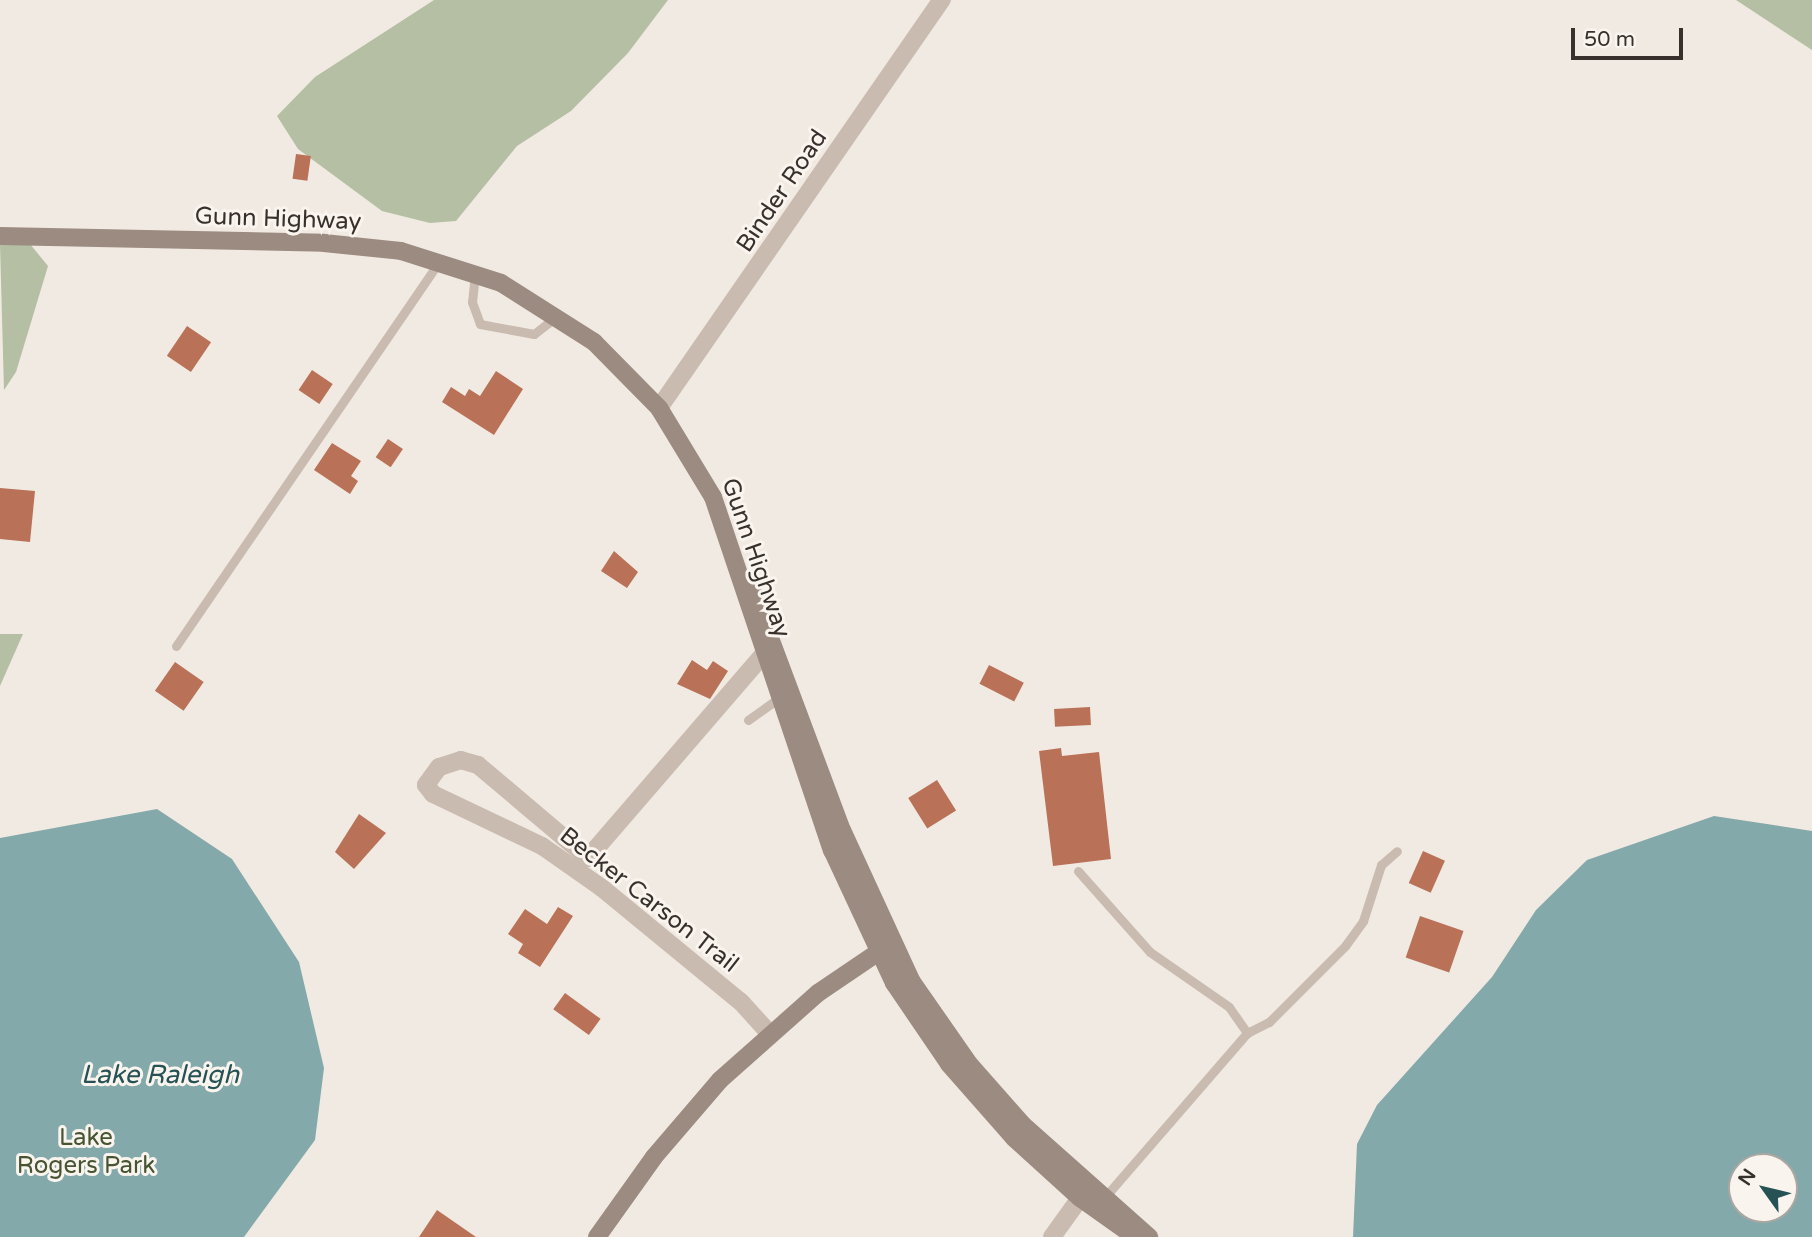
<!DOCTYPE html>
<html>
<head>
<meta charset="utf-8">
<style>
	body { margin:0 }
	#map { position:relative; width:1812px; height:1237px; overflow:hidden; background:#f1eae2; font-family:"Varela Round",sans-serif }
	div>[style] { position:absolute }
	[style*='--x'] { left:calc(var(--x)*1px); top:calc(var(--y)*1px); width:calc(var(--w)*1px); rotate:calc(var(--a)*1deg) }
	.green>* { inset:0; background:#b5bfa3 }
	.water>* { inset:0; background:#84a9ab }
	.building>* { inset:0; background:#b97158; transform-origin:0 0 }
	.lane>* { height:9px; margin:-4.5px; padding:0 4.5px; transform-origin:4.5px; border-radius:4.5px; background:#c9bbaf }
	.street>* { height:18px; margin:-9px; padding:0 9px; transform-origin:9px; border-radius:9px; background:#c9bbaf }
	.secondary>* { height:18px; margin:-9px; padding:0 9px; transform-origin:9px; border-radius:9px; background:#9c8b80 }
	span { translate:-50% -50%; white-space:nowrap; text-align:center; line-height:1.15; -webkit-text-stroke:6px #f9f4ee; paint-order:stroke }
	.street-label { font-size:24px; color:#38302c }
	.park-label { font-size:24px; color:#475432 }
	.water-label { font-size:26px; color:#265256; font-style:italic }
	.north { position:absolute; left:1728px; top:1153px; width:70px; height:70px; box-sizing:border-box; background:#f9f4ee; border:2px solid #aca6a0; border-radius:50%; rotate:304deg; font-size:19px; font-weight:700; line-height:28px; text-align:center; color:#38302c }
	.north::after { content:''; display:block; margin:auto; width:24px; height:32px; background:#265256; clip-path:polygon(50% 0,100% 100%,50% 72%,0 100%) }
	.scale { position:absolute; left:1571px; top:28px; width:112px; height:32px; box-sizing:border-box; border:4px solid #38302c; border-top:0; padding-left:9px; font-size:21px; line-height:24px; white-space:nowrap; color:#38302c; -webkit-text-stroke:5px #f9f4ee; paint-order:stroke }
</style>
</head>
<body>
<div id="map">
	<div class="green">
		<i style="clip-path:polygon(434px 0,668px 0,628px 53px,571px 111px,517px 146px,456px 221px,430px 223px,382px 211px,298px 149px,277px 116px,315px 77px)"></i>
		<i style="clip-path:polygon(1736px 0,1812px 0,1812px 50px)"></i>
		<i style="clip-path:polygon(0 244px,30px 244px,48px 266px,16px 372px,4px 390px)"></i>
		<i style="clip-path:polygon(0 634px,23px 634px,0 686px)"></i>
	</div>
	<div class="water">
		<i style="clip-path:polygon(157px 809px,232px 859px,299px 962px,324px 1068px,315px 1140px,244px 1237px,0 1237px,0 838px)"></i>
		<i style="clip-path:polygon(evenodd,1714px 816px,1812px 831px,1812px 1237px,1353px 1237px,1357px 1144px,1377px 1105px,1492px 977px,1536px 910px,1587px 860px,1714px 816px,1784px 1167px,1784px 1209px,1742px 1209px,1742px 1167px,1784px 1167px)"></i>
	</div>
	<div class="building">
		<i style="left:296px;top:154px;width:15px;height:25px;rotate:8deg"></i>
		<i style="left:187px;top:326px;width:29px;height:36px;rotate:34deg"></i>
		<i style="left:312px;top:370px;width:25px;height:24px;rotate:34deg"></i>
		<i style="clip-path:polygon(496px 371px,523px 389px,494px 435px,442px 402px,451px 387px,465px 396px,469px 389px,480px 396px)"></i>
		<i style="left:388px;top:439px;width:18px;height:22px;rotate:34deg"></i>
		<i style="clip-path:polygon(332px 443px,361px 461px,351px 476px,358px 481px,350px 494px,314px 470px)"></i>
		<i style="clip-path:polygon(0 488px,35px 491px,30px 542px,0 539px)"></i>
		<i style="clip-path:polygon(614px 551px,638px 572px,627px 588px,601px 571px)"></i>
		<i style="clip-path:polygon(692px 660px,707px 670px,713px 661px,728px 671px,710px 699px,677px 684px)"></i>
		<i style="left:175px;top:662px;width:35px;height:35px;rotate:35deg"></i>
		<i style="left:989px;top:665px;width:39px;height:21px;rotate:27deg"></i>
		<i style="left:1090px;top:707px;width:18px;height:36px;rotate:87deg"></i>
		<i style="clip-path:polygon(1061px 748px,1062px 756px,1099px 752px,1111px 859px,1053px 866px,1039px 751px)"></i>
		<i style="left:937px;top:780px;width:36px;height:34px;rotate:58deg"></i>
		<i style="clip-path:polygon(359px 814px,386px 833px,354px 869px,335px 852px)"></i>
		<i style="left:1423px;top:851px;width:24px;height:35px;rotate:24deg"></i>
		<i style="clip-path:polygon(558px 907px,573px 916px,540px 967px,518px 953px,523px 944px,508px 934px,525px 909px,547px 924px)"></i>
		<i style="left:1420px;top:916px;width:46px;height:44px;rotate:19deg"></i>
		<i style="left:565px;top:993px;width:44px;height:20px;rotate:36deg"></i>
		<i style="clip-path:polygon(437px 1210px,476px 1237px,419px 1237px)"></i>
	</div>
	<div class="lane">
		<i style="--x:475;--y:274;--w:28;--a:96"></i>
		<i style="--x:472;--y:302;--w:23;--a:70"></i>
		<i style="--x:480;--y:324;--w:55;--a:10.5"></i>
		<i style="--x:534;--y:334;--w:29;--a:-38"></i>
		<i style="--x:176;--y:646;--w:465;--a:-55.6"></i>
		<i style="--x:748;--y:720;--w:43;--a:-35.5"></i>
		<i style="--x:1078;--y:871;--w:108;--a:48.4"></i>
		<i style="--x:1150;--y:952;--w:96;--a:34.8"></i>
		<i style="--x:1229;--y:1007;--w:32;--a:55"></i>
		<i style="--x:1247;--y:1033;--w:218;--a:130.9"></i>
		<i style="--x:1247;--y:1033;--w:25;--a:-27"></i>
		<i style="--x:1269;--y:1022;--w:107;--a:-45"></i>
		<i style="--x:1345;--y:946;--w:31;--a:-54"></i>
		<i style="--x:1363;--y:921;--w:59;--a:-72.2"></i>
		<i style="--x:1381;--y:865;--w:21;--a:-41"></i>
	</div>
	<div class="street">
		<i style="--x:659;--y:408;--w:497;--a:-55.3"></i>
		<i style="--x:763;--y:655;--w:268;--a:130.8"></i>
		<i style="--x:588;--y:858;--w:144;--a:-139.8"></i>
		<i style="--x:478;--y:765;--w:18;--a:-164"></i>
		<i style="--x:461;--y:760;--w:23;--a:162"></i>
		<i style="--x:439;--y:767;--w:22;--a:126"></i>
		<i style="--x:426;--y:785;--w:11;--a:52"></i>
		<i style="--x:433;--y:794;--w:121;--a:25.5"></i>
		<i style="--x:542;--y:846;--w:73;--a:35"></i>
		<i style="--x:602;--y:888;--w:180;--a:39.4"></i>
		<i style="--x:741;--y:1002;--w:43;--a:47.8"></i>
		<i style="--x:1052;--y:1237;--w:48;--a:-54.3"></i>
	</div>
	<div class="secondary">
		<i style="--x:0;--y:236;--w:324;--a:1.2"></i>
		<i style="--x:324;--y:243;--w:77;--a:5.9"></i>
		<i style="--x:401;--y:251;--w:105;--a:17.7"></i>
		<i style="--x:501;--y:283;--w:110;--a:32.4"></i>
		<i style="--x:594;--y:342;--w:93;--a:45.4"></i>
		<i style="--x:659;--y:408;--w:104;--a:58.8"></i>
		<i style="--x:713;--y:497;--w:373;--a:71.4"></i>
		<i style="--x:832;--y:850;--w:147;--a:65"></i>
		<i style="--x:894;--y:983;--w:98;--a:55.8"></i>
		<i style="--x:949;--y:1064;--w:98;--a:48.7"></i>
		<i style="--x:1014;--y:1138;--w:89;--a:42.3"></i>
		<i style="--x:1080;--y:1198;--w:67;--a:35.3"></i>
		<i style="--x:748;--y:579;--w:268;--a:69.5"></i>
		<i style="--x:842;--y:830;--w:167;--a:65.3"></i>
		<i style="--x:912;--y:982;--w:101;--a:55.1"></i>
		<i style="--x:970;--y:1065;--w:80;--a:48.5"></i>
		<i style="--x:1023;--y:1125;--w:169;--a:41.6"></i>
		<i style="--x:597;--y:1237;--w:98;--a:-54.5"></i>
		<i style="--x:654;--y:1157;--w:101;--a:-49.4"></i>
		<i style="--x:720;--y:1080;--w:131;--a:-41.6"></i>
		<i style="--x:818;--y:993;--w:82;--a:-34.1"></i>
	</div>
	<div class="street-label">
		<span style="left:782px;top:191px;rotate:-56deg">Binder Road</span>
		<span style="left:278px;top:219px;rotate:2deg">Gunn Highway</span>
		<span style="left:756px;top:558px;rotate:71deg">Gunn Highway</span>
		<span style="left:649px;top:900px;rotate:38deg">Becker Carson Trail</span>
	</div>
	<div class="park-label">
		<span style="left:86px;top:1152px">Lake<br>Rogers Park</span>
	</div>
	<div class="water-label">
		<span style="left:160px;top:1075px">Lake Raleigh</span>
	</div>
	<div class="north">N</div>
	<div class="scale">50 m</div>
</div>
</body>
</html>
